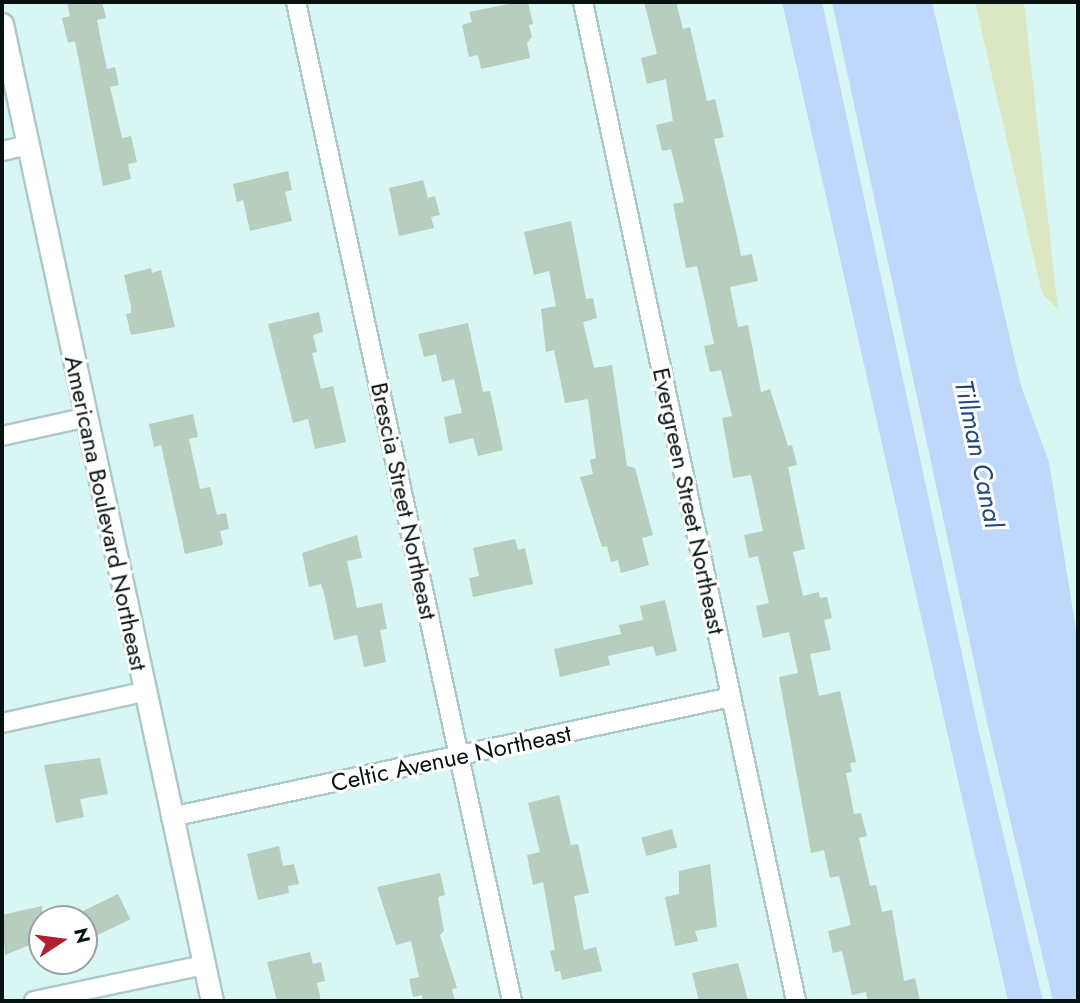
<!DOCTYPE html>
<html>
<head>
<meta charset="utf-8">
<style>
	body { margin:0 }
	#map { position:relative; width:1080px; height:1003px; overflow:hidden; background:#d8f6f3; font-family:Jost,sans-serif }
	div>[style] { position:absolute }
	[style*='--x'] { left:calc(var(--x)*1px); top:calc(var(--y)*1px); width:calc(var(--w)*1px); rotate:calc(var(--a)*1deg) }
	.green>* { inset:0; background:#dbe7c2 }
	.water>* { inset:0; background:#bfd7fa }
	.building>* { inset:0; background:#b7cdbe; transform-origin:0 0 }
	.roads { filter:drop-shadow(2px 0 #adc9c7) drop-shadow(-2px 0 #adc9c7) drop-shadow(0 2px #adc9c7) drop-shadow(0 -2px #adc9c7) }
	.minor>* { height:18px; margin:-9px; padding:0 9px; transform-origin:9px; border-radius:9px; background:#fff }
	.tertiary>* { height:21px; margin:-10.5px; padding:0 10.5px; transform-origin:10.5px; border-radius:10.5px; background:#fff }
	span { translate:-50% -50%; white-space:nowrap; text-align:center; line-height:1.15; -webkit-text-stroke:6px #fff; paint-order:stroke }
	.street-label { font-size:24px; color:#071211 }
	.water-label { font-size:26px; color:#22487d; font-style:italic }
	.frame { position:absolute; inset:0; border:4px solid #071211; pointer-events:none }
	.north { position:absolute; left:28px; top:905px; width:70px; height:70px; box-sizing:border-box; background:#fff; border:2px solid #9ca0a0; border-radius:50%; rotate:77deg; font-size:19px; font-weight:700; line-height:28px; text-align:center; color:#071211 }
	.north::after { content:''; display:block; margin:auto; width:24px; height:32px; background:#b11e30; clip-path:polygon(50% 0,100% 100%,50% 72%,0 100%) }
</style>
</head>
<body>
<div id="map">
	<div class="green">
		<i style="clip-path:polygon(975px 2px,1024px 2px,1058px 310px,1042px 293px)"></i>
	</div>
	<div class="water">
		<i style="clip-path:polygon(782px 2px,822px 2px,977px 724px,1043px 1001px,1008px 1001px)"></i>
		<i style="clip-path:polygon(832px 2px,932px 2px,1021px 386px,1049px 462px,1078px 642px,1078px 1001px,1053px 1001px,987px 722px)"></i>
	</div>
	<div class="building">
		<i style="clip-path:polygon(67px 2px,102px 2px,106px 18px,97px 20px,100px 36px,107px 69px,115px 67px,119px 85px,110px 87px,122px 138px,131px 136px,137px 162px,128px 164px,131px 179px,103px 186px,75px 41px,68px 43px,62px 18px,70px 16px)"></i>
		<i style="clip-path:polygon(518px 2px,528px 2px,533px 24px,529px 25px,532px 37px,527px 43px,530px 58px,481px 69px,478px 55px,469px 57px,462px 25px,472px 22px,469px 12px)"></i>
		<i style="clip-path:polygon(644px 2px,676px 2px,683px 29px,690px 27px,707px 101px,715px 99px,724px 137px,714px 139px,737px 236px,741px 256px,752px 254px,758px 281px,730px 287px,738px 327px,748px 325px,761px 392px,770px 389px,788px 446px,792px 445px,797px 465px,788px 467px,805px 549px,793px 552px,803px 596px,819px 592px,820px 598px,827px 597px,832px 618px,824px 620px,831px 650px,810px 654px,819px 696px,840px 691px,856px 762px,850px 763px,852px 772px,846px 773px,854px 814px,861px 813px,867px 836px,859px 838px,870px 886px,876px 885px,882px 912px,892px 910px,904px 981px,915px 978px,920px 1001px,868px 1001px,866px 992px,852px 995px,842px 951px,833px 953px,828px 931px,851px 925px,839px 876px,830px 878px,824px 850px,811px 853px,779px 677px,798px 673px,789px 632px,763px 638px,756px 606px,769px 603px,758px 556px,749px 558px,744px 535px,763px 531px,751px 475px,733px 478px,722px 418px,732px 416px,721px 370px,710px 372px,704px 346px,714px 344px,704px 297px,697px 266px,686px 268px,673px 204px,684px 202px,671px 149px,662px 151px,656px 125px,673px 121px,666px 79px,647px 84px,641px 58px,657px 54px)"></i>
		<i style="clip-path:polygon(288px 171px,292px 190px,285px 192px,292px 221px,250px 231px,243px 200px,237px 202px,233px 184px)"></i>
		<i style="clip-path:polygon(423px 180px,428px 198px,435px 196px,440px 215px,431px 217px,434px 228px,399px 236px,389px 188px)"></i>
		<i style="clip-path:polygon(571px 221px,586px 299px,593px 298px,597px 318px,583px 322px,594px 368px,612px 365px,627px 466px,635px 468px,653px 535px,642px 538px,649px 565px,621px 573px,618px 560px,611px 562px,607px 546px,602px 547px,580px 477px,593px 474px,590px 460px,596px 458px,588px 399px,565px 403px,554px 350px,546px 352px,541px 309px,556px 306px,549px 271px,534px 275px,524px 232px)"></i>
		<i style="clip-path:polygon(151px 268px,152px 273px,161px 270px,175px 327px,131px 335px,126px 314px,131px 313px,131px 306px,124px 275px)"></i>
		<i style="clip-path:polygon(319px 312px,323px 332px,313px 335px,317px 352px,312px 353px,321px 389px,333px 386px,346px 442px,315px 449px,308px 419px,293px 423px,268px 324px)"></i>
		<i style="clip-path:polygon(468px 323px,483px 392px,490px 391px,503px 450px,478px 456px,473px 438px,449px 444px,444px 417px,462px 413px,454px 379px,442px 382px,436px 354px,424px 357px,418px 334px)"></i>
		<i style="clip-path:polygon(193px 414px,198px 437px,189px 439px,200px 489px,210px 487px,217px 515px,226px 513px,229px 529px,220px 531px,223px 545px,185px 554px,161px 445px,154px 447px,149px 424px)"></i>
		<i style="clip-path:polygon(357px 535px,362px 558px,347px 561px,357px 608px,382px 603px,387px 629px,380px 630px,386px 662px,364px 667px,357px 635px,334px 640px,324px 593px,321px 584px,309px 587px,302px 553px)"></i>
		<i style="clip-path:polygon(515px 539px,518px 550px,525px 548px,533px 584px,473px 597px,469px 578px,479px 576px,473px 548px)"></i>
		<i style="clip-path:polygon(665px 600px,677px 651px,656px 656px,653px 646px,608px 656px,610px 665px,560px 677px,554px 649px,621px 634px,619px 625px,643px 620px,640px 606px)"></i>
		<i style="clip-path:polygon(100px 758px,108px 794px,80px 799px,84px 817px,56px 823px,44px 765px)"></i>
		<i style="clip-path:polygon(559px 795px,571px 845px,578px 844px,589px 893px,574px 896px,584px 950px,596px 947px,602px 971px,562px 980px,560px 971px,555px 972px,550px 951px,555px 950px,543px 882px,533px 885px,527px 855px,540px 852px,528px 803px)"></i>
		<i style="left:672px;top:829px;width:19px;height:32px;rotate:74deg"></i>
		<i style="clip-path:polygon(279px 846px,283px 866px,294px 864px,299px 884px,288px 886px,289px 893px,258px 900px,247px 854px)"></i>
		<i style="clip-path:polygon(710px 864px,717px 927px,695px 931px,698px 941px,675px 946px,665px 897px,679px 894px,679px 871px)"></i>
		<i style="clip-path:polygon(440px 873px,445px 895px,438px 897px,444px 931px,440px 935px,457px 988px,452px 989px,455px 1001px,423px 1001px,422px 995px,413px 997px,409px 979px,419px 977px,411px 941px,396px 945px,377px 887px)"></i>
		<i style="left:118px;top:894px;width:28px;height:44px;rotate:64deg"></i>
		<i style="clip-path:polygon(42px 906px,42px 940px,5px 955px,2px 915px)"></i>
		<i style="clip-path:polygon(310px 952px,313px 964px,321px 962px,325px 981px,317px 983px,321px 1001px,277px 1001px,267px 962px)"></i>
		<i style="clip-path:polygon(738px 963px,748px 1001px,699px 1001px,692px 973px)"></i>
	</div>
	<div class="roads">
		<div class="minor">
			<i style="--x:296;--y:2;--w:1022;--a:77.8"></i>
			<i style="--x:583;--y:2;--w:1021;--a:77.96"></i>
			<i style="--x:2;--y:151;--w:27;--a:-13"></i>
			<i style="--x:2;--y:436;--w:88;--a:-12.5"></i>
			<i style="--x:2;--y:723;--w:144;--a:-12.4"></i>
			<i style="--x:171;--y:817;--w:573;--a:-12.09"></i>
			<i style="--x:34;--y:1001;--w:174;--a:-12"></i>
		</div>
		<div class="tertiary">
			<i style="--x:2;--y:24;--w:999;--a:77.87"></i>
		</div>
	</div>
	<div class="street-label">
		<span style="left:404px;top:501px;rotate:78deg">Brescia Street Northeast</span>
		<span style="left:689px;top:501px;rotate:78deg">Evergreen Street Northeast</span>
		<span style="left:106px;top:513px;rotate:78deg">Americana Boulevard Northeast</span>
		<span style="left:451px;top:758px;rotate:-12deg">Celtic Avenue Northeast</span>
	</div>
	<div class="water-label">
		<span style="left:978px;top:454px;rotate:78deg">Tillman Canal</span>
	</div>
	<div class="frame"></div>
	<div class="north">N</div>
</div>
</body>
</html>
